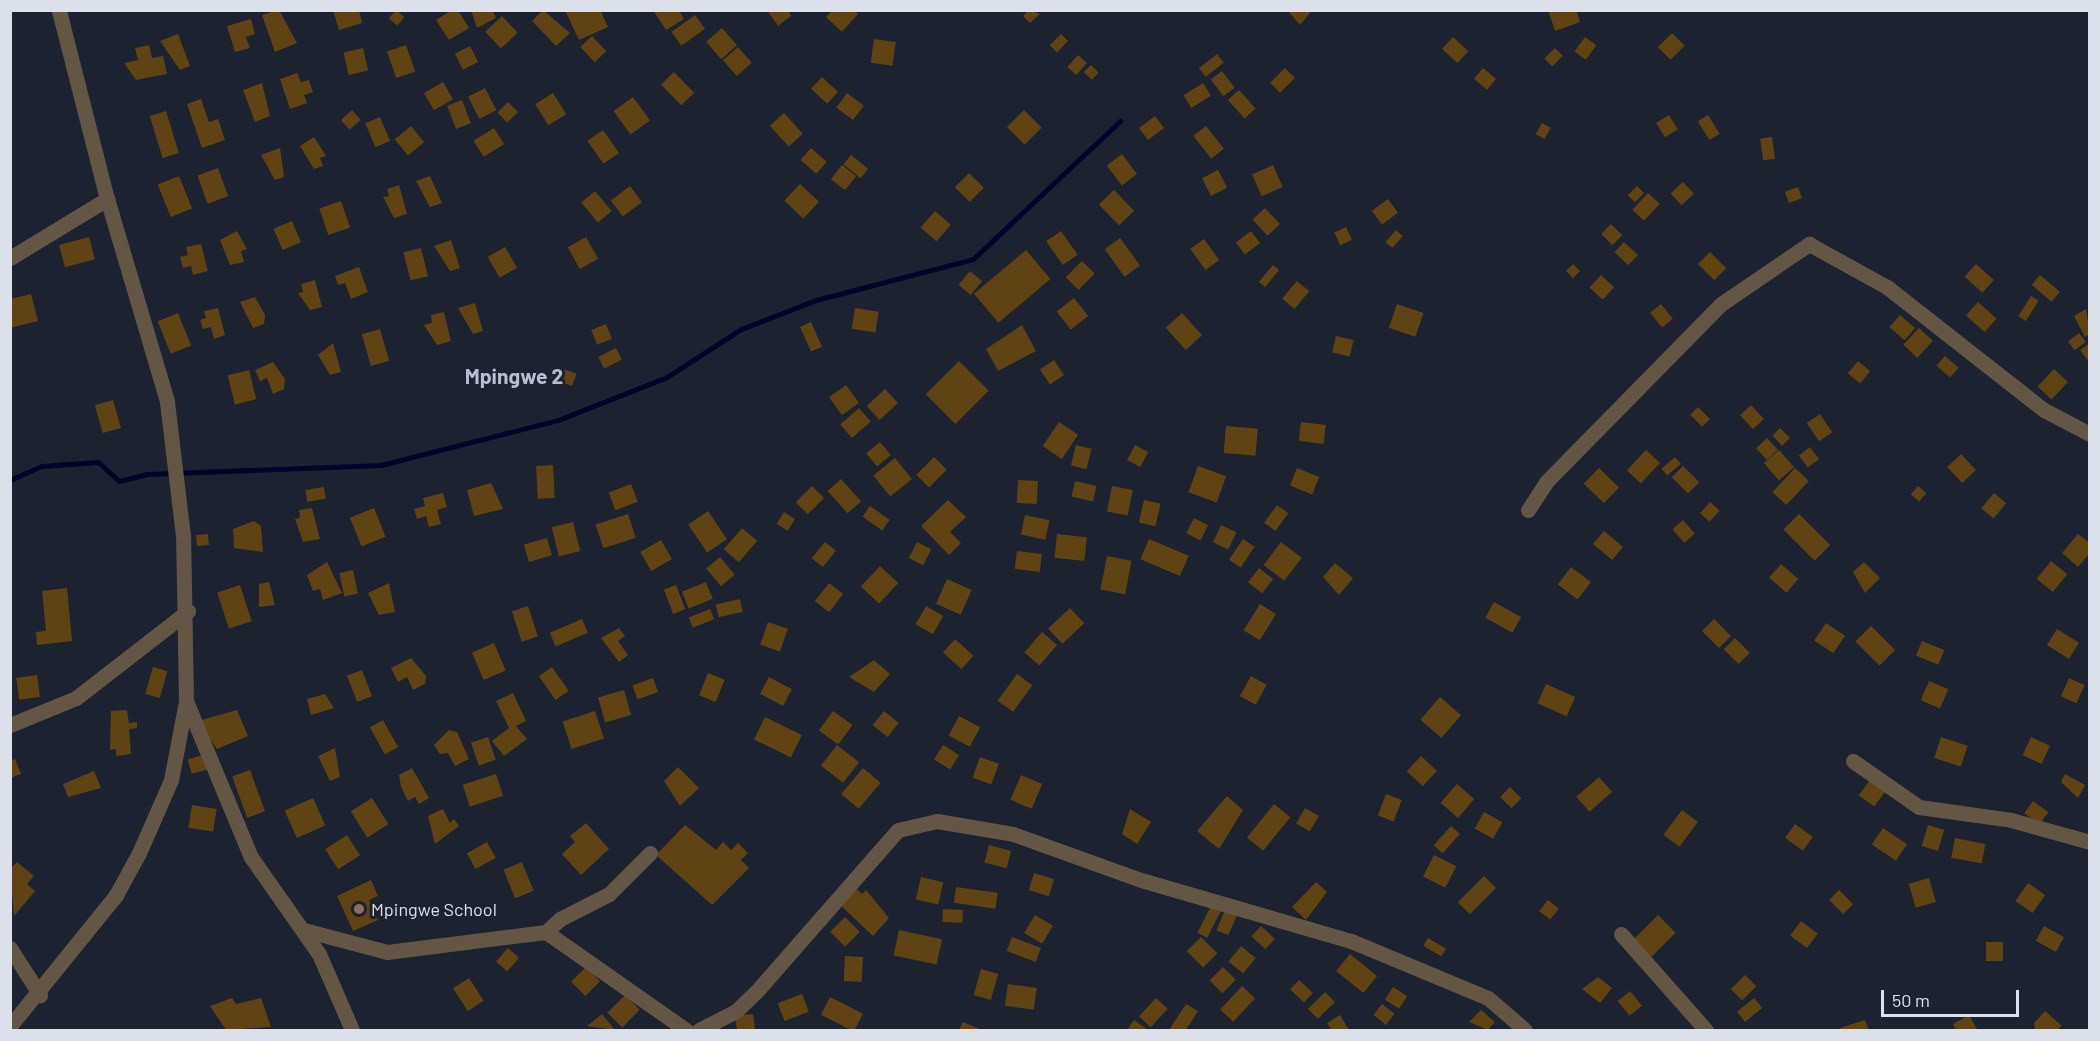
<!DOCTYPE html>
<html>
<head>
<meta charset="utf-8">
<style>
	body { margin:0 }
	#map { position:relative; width:2100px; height:1041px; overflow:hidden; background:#1c222f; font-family:Barlow,sans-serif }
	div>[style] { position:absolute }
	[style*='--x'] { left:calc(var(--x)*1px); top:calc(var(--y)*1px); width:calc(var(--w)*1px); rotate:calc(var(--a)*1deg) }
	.stream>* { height:5px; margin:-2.5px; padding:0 2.5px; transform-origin:2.5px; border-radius:2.5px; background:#000426 }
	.building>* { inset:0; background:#5f4312; transform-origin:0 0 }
	.minor>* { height:15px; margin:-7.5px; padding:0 7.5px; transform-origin:7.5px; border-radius:7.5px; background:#645644 }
	.tertiary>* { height:15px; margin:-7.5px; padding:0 7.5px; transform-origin:7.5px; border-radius:7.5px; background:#645644 }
	.dots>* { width:16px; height:16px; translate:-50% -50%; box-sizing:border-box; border:3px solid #1c222f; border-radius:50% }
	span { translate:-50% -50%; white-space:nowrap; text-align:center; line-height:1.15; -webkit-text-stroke:6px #1c222f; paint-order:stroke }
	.poi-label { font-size:18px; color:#dce0ea }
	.left { translate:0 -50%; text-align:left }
	.quarter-label { font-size:21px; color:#b6bed0; font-weight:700 }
	.frame { position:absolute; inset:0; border:12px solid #dce0ea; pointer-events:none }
	.scale { position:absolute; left:1881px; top:990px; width:138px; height:27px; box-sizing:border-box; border:3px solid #dce0ea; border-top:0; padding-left:8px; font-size:18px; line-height:21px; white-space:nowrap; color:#dce0ea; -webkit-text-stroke:4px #1c222f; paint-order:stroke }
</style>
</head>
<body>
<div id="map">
	<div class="stream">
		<i style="--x:10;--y:480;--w:35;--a:-24"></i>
		<i style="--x:42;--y:466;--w:56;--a:-4.1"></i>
		<i style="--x:98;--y:462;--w:28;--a:42"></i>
		<i style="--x:119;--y:481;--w:30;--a:-14"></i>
		<i style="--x:148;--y:474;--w:233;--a:-2.2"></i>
		<i style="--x:381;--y:465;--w:183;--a:-14.3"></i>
		<i style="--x:558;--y:420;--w:117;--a:-21.5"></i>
		<i style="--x:667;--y:377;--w:88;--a:-33"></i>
		<i style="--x:741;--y:329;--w:80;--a:-21.1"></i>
		<i style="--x:816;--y:300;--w:162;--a:-14.6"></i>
		<i style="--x:973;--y:259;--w:202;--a:-43.2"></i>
	</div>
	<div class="building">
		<i style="clip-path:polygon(279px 10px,297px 43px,275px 52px,262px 15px)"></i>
		<i style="clip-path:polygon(333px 10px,359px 10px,362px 23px,339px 30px)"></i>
		<i style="left:396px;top:10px;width:11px;height:11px;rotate:41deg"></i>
		<i style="clip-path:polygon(452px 10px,458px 10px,469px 28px,449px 40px,436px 20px)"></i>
		<i style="clip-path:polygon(471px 10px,492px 10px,496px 18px,477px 28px)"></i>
		<i style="clip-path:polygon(543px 10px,570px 33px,556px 46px,532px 21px)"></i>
		<i style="clip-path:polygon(565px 10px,600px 10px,608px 27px,579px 40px)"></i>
		<i style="clip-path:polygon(653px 10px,679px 10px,684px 19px,666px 30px)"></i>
		<i style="clip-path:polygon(767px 10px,788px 10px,791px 16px,778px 26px)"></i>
		<i style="clip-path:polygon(833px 10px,854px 10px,858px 14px,842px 32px,826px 17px)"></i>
		<i style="clip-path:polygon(1029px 10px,1040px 14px,1030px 23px,1023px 16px)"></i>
		<i style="clip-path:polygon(1287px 10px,1307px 10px,1310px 13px,1300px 25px)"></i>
		<i style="clip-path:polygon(1548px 10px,1576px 10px,1580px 22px,1555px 31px)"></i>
		<i style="left:695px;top:15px;width:17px;height:29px;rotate:54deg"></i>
		<i style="left:502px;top:16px;width:23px;height:23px;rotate:47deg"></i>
		<i style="clip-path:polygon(251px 19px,255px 34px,246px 37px,250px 48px,235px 52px,227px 26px)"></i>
		<i style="left:722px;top:28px;width:23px;height:21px;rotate:49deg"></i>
		<i style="left:1672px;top:33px;width:18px;height:20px;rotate:45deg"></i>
		<i style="clip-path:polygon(178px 34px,190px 66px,180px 70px,160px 41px)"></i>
		<i style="left:1061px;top:34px;width:10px;height:16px;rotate:45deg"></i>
		<i style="left:592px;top:36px;width:21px;height:16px;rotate:47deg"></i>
		<i style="left:1453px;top:37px;width:21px;height:16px;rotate:43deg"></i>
		<i style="left:1585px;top:37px;width:14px;height:18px;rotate:36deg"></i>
		<i style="left:874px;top:39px;width:22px;height:24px;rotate:8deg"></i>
		<i style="clip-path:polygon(149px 45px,152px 58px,163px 56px,167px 74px,136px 80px,124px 63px,138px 60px,135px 48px)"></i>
		<i style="left:406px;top:45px;width:28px;height:20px;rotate:71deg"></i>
		<i style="left:470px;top:46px;width:18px;height:17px;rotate:63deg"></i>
		<i style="left:738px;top:47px;width:21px;height:20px;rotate:49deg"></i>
		<i style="left:363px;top:48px;width:23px;height:20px;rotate:77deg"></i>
		<i style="left:1555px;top:48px;width:11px;height:15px;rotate:45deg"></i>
		<i style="left:1217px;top:54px;width:11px;height:23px;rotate:52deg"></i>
		<i style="left:1078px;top:55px;width:12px;height:16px;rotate:42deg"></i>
		<i style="left:1091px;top:65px;width:11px;height:10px;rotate:45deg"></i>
		<i style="left:1285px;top:68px;width:14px;height:21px;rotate:45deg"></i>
		<i style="left:1483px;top:68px;width:17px;height:14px;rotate:40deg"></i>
		<i style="left:1222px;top:71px;width:21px;height:14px;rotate:53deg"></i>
		<i style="left:674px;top:72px;width:29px;height:18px;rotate:46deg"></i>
		<i style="clip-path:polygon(297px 73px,301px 82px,309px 80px,313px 92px,304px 95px,307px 103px,290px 109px,280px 79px)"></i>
		<i style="left:822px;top:77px;width:22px;height:16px;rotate:43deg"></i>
		<i style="left:443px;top:82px;width:20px;height:22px;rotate:60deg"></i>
		<i style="clip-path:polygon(262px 83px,270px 116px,255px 122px,243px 90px)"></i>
		<i style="left:1203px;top:83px;width:15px;height:23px;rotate:58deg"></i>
		<i style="left:485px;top:88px;width:25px;height:19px;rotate:63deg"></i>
		<i style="left:1239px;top:90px;width:25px;height:15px;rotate:48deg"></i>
		<i style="left:553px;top:93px;width:25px;height:21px;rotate:58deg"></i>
		<i style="left:847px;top:93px;width:21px;height:18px;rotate:37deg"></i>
		<i style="left:633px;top:97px;width:29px;height:24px;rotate:54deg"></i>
		<i style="clip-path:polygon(201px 99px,209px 122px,218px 119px,225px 140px,202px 148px,187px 104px)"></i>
		<i style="left:462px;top:100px;width:25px;height:16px;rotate:69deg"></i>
		<i style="left:508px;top:102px;width:14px;height:15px;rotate:45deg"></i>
		<i style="left:352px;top:110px;width:13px;height:15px;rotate:48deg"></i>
		<i style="left:1024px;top:110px;width:25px;height:24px;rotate:45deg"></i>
		<i style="left:166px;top:111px;width:44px;height:17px;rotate:73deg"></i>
		<i style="left:784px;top:113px;width:28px;height:19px;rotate:48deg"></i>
		<i style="left:1669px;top:115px;width:17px;height:15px;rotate:59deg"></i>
		<i style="left:1708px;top:115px;width:22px;height:12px;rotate:58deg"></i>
		<i style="left:1155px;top:116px;width:15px;height:20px;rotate:53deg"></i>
		<i style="left:380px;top:117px;width:26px;height:16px;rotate:67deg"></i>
		<i style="left:1542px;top:123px;width:10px;height:13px;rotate:29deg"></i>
		<i style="left:411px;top:126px;width:21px;height:21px;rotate:51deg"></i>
		<i style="left:1206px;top:126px;width:29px;height:16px;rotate:52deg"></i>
		<i style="left:494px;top:128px;width:19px;height:24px;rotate:58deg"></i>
		<i style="left:603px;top:130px;width:28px;height:19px;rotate:55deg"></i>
		<i style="clip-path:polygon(314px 137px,326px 156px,320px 158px,323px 166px,314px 169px,300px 146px)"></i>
		<i style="left:1772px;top:137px;width:22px;height:12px;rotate:82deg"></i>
		<i style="clip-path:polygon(280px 148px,284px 177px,275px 180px,261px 155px)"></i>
		<i style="left:811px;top:148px;width:21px;height:16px;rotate:41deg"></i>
		<i style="left:1122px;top:154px;width:25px;height:19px;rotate:53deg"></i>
		<i style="left:851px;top:155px;width:22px;height:12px;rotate:39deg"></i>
		<i style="left:842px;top:165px;width:18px;height:18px;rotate:38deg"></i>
		<i style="left:1273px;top:165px;width:24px;height:23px;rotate:66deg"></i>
		<i style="left:218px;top:168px;width:30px;height:22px;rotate:70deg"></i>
		<i style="left:1218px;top:170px;width:20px;height:18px;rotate:63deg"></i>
		<i style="left:969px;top:173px;width:21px;height:20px;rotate:45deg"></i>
		<i style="left:179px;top:176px;width:35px;height:23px;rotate:68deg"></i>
		<i style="clip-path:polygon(430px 176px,442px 203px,430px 207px,416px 181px)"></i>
		<i style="left:1683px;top:182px;width:16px;height:17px;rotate:47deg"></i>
		<i style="left:800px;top:184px;width:26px;height:23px;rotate:43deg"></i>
		<i style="clip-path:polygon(399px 185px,407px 214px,394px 218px,383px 197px,389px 196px,387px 189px)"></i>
		<i style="left:630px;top:186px;width:20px;height:24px;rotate:53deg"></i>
		<i style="left:1637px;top:186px;width:10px;height:13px;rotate:45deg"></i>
		<i style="left:1798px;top:187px;width:12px;height:14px;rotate:70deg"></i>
		<i style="left:1114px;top:190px;width:29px;height:21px;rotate:46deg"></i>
		<i style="left:595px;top:191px;width:26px;height:18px;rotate:50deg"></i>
		<i style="left:1648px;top:193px;width:16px;height:23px;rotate:43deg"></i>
		<i style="left:1388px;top:199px;width:17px;height:20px;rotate:54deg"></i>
		<i style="left:341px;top:201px;width:28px;height:23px;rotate:71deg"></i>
		<i style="left:1265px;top:208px;width:22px;height:17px;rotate:47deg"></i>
		<i style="left:935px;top:211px;width:21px;height:22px;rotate:41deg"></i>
		<i style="left:292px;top:221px;width:23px;height:20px;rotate:67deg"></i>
		<i style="left:1611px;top:224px;width:16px;height:14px;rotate:45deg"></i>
		<i style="left:1346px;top:227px;width:14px;height:13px;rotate:65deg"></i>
		<i style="left:1396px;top:230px;width:9px;height:16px;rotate:41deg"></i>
		<i style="clip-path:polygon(237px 231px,247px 249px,241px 251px,244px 262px,230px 265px,220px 240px)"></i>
		<i style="left:1061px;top:231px;width:29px;height:18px;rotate:55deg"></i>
		<i style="left:1251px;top:231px;width:15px;height:19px;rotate:53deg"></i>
		<i style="left:89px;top:237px;width:23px;height:31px;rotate:75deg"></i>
		<i style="left:586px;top:237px;width:25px;height:21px;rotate:61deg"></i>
		<i style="left:1120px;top:238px;width:34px;height:19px;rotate:54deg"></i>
		<i style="left:1204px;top:239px;width:26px;height:17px;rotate:54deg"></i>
		<i style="clip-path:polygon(451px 240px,460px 268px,450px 271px,434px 246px)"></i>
		<i style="left:1624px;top:242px;width:19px;height:14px;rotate:43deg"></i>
		<i style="clip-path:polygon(201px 244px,208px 271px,193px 275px,191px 266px,183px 268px,180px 257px,188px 255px,186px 247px)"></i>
		<i style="left:505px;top:247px;width:24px;height:20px;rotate:60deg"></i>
		<i style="left:421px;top:248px;width:29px;height:18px;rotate:76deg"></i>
		<i style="left:1026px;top:250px;width:38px;height:68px;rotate:50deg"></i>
		<i style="left:1710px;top:252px;width:23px;height:17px;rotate:45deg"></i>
		<i style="left:1082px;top:261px;width:18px;height:23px;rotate:45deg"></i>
		<i style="left:1573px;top:264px;width:10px;height:10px;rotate:45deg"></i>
		<i style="left:1976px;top:264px;width:24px;height:17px;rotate:42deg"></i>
		<i style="left:1273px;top:265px;width:8px;height:22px;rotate:40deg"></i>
		<i style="clip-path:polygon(359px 267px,368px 292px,351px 299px,345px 283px,338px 285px,335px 276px)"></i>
		<i style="left:970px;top:271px;width:16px;height:18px;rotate:40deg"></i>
		<i style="left:1601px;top:275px;width:18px;height:17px;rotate:43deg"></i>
		<i style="left:2040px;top:275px;width:26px;height:13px;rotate:40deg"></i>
		<i style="clip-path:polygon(315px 280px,322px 307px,310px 310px,298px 293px,303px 292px,301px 284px)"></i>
		<i style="left:1297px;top:281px;width:16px;height:23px;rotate:40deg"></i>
		<i style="clip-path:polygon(31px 294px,38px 321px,10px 328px,10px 299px)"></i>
		<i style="left:2031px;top:296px;width:9px;height:24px;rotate:32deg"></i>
		<i style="clip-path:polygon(255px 297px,265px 315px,264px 324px,253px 328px,240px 302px)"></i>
		<i style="left:1074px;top:298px;width:23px;height:22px;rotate:52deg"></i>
		<i style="left:1978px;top:302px;width:25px;height:18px;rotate:42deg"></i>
		<i style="clip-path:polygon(475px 303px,483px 331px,473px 334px,458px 308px)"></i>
		<i style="left:1397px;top:304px;width:28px;height:25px;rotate:19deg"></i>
		<i style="left:1661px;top:304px;width:19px;height:14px;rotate:51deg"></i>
		<i style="clip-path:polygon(218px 308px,225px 335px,214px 339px,211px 327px,203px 329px,200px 320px,206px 318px,204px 311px)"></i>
		<i style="left:855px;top:308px;width:24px;height:21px;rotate:9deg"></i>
		<i style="clip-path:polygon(2086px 309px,2090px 334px,2085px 337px,2074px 316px)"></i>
		<i style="clip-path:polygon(444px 312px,451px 341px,437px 345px,424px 325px,432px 323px,431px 315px)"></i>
		<i style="left:178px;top:313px;width:35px;height:22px;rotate:68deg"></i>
		<i style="left:1182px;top:313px;width:30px;height:22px;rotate:48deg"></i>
		<i style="left:1900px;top:315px;width:20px;height:16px;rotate:41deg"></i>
		<i style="left:811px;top:322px;width:27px;height:12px;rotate:66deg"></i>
		<i style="left:606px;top:324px;width:16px;height:16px;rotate:68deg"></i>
		<i style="clip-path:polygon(1022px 325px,1036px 351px,998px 371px,986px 349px)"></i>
		<i style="left:1919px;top:328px;width:19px;height:23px;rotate:43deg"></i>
		<i style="left:380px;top:329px;width:33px;height:19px;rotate:74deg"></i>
		<i style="left:2079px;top:333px;width:11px;height:14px;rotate:52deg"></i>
		<i style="left:1336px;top:336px;width:18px;height:17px;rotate:13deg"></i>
		<i style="clip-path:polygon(333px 343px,341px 372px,330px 375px,318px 355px)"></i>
		<i style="clip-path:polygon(2090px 343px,2090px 363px,2080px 350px)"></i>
		<i style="left:616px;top:348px;width:13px;height:20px;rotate:63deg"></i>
		<i style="left:1945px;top:356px;width:18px;height:13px;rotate:41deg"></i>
		<i style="left:1054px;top:360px;width:18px;height:17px;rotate:56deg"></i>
		<i style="left:959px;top:361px;width:42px;height:47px;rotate:45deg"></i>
		<i style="left:1858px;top:361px;width:16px;height:16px;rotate:40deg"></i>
		<i style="clip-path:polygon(273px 362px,285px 379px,284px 389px,273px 394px,267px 378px,260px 381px,255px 370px)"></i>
		<i style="left:555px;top:366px;width:23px;height:13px;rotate:20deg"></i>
		<i style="left:2054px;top:369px;width:19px;height:24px;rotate:43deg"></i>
		<i style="left:249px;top:370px;width:30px;height:22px;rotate:76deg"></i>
		<i style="left:846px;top:385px;width:22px;height:21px;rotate:54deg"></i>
		<i style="left:885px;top:389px;width:19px;height:25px;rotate:47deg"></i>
		<i style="left:113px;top:400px;width:29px;height:19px;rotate:74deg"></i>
		<i style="left:1751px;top:405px;width:19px;height:15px;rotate:47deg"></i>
		<i style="left:1698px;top:407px;width:17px;height:11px;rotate:45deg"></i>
		<i style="left:859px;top:408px;width:18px;height:25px;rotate:49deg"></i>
		<i style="left:1820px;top:414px;width:22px;height:16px;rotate:56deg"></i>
		<i style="left:1059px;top:422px;width:23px;height:29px;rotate:34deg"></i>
		<i style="left:1301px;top:422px;width:25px;height:19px;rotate:7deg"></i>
		<i style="left:1226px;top:426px;width:32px;height:27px;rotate:5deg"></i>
		<i style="left:1780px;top:428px;width:14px;height:11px;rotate:45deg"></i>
		<i style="left:1767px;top:438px;width:16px;height:15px;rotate:47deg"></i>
		<i style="left:880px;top:442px;width:17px;height:18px;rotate:50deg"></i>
		<i style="left:1076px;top:445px;width:16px;height:21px;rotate:14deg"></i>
		<i style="left:1135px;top:445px;width:15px;height:17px;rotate:28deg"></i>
		<i style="left:1810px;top:447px;width:15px;height:14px;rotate:53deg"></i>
		<i style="left:1646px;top:450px;width:19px;height:28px;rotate:43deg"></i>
		<i style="left:1779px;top:450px;width:23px;height:20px;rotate:49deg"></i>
		<i style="left:1961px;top:454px;width:22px;height:19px;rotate:47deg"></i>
		<i style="left:934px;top:457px;width:18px;height:25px;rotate:45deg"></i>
		<i style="left:1675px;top:457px;width:9px;height:18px;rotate:49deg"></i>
		<i style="left:895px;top:458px;width:27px;height:28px;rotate:51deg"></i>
		<i style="left:553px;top:465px;width:33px;height:17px;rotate:87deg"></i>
		<i style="left:1198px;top:466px;width:30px;height:28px;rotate:20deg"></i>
		<i style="left:1683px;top:466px;width:23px;height:16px;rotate:45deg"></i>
		<i style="left:1297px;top:468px;width:24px;height:19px;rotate:22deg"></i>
		<i style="left:1599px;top:468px;width:28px;height:22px;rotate:44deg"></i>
		<i style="left:1795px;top:468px;width:19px;height:33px;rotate:43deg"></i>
		<i style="left:841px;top:479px;width:30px;height:18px;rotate:48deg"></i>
		<i style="left:1018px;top:480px;width:20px;height:23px;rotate:3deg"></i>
		<i style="left:1075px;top:481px;width:22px;height:16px;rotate:13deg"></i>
		<i style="clip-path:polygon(491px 483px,503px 509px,474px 516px,467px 490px)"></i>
		<i style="left:631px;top:484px;width:19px;height:24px;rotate:69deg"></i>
		<i style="left:812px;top:486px;width:17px;height:23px;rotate:45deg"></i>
		<i style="left:1112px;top:486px;width:21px;height:26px;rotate:11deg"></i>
		<i style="left:1918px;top:486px;width:11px;height:11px;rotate:41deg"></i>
		<i style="left:324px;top:487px;width:12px;height:19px;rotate:81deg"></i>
		<i style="clip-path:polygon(443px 493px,447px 507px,437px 510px,441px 524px,429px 527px,426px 516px,417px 519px,414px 509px,425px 506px,423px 498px)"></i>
		<i style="left:1994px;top:493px;width:16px;height:20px;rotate:40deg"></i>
		<i style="clip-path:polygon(948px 500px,966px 517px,950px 532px,961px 543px,949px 555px,921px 526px)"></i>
		<i style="left:1144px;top:500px;width:17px;height:23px;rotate:13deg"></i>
		<i style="left:1710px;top:502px;width:13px;height:15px;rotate:42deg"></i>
		<i style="left:1277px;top:505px;width:14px;height:22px;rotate:36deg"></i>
		<i style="left:870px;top:506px;width:24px;height:13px;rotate:35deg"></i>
		<i style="clip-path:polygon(312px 508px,320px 539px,303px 542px,295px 519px,300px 518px,299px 510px)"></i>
		<i style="left:374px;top:508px;width:31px;height:26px;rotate:68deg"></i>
		<i style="left:708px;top:511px;width:34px;height:24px;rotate:56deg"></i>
		<i style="left:784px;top:512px;width:13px;height:14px;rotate:32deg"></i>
		<i style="left:628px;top:514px;width:25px;height:34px;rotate:72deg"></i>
		<i style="left:1799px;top:514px;width:44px;height:22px;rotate:45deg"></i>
		<i style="left:1025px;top:515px;width:25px;height:20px;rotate:12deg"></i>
		<i style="left:1194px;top:518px;width:16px;height:17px;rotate:27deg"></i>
		<i style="left:1683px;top:520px;width:18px;height:14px;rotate:49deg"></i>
		<i style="clip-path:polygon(254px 521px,261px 526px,263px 552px,234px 548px,233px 529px)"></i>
		<i style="left:573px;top:522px;width:30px;height:22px;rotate:76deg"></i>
		<i style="left:1221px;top:525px;width:17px;height:19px;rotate:25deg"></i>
		<i style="left:742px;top:528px;width:20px;height:28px;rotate:41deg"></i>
		<i style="left:1604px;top:531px;width:25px;height:17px;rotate:40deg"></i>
		<i style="left:208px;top:534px;width:11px;height:12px;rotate:85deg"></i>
		<i style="left:1057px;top:534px;width:30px;height:24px;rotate:6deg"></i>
		<i style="clip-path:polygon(2078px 534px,2090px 543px,2090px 553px,2078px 567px,2062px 553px)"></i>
		<i style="left:547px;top:538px;width:18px;height:24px;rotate:74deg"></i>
		<i style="left:1149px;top:539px;width:43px;height:22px;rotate:23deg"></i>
		<i style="left:1243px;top:539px;width:14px;height:25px;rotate:34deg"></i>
		<i style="left:661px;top:540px;width:22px;height:24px;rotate:60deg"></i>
		<i style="left:825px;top:542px;width:14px;height:21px;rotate:39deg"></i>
		<i style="left:917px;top:542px;width:16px;height:18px;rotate:27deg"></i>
		<i style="left:1281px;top:542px;width:26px;height:29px;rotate:37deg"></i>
		<i style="left:1017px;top:551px;width:25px;height:18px;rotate:7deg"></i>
		<i style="left:1107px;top:556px;width:25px;height:34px;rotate:11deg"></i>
		<i style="left:720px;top:557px;width:23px;height:18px;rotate:50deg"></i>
		<i style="left:2051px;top:561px;width:21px;height:23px;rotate:39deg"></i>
		<i style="clip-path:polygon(327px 562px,342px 593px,323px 600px,320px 589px,313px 591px,307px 575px)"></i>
		<i style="clip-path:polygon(1864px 562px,1880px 578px,1865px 593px,1853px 572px)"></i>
		<i style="clip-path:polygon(1335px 563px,1353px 578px,1339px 595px,1323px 577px)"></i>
		<i style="left:1781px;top:564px;width:23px;height:18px;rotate:41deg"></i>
		<i style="left:880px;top:566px;width:25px;height:28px;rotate:43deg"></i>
		<i style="left:1571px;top:567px;width:25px;height:22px;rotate:37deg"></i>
		<i style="left:1259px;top:568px;width:18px;height:18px;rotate:38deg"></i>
		<i style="left:353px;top:570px;width:24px;height:14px;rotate:78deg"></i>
		<i style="left:947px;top:579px;width:27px;height:27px;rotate:24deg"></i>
		<i style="clip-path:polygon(269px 582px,275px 605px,259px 607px,259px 584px)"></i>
		<i style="left:706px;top:582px;width:18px;height:26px;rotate:68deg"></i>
		<i style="clip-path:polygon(389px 583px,395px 612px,379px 615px,368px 593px)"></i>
		<i style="left:829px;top:583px;width:18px;height:23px;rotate:38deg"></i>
		<i style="left:240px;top:585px;width:38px;height:24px;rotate:72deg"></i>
		<i style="left:676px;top:585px;width:26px;height:13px;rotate:69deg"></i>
		<i style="clip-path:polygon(67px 588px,72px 641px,37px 645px,36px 632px,46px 631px,42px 591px)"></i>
		<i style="left:740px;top:599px;width:13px;height:25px;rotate:77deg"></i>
		<i style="left:1494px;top:602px;width:31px;height:18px;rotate:29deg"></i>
		<i style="left:1260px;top:604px;width:19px;height:31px;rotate:32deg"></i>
		<i style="left:528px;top:606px;width:32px;height:17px;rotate:72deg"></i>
		<i style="left:926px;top:606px;width:20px;height:21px;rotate:30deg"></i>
		<i style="left:1070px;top:608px;width:21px;height:30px;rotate:47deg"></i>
		<i style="left:710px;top:609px;width:11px;height:23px;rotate:68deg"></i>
		<i style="left:582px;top:619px;width:15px;height:35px;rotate:67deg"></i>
		<i style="left:1714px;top:619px;width:24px;height:17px;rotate:45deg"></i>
		<i style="left:768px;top:622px;width:21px;height:24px;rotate:19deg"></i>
		<i style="left:1826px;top:623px;width:23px;height:21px;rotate:34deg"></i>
		<i style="left:1871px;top:626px;width:34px;height:22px;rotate:45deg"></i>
		<i style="clip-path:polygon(619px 628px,625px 636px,618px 641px,628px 655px,619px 662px,601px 638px)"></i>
		<i style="left:2057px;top:629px;width:26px;height:19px;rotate:32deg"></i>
		<i style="left:1042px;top:632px;width:20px;height:27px;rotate:41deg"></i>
		<i style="left:1735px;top:638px;width:21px;height:16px;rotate:45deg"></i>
		<i style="left:955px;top:639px;width:25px;height:18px;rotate:42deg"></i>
		<i style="left:1922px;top:641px;width:24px;height:16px;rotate:22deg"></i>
		<i style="left:494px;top:643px;width:30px;height:24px;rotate:67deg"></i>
		<i style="clip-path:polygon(411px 658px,426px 676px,425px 684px,413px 690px,407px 677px,398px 682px,391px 668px)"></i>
		<i style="clip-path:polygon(874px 660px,890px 674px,874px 692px,849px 677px)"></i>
		<i style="left:153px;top:667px;width:15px;height:28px;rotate:16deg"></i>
		<i style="left:552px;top:667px;width:29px;height:16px;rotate:55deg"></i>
		<i style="left:362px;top:670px;width:28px;height:16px;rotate:69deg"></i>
		<i style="left:708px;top:673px;width:18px;height:24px;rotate:22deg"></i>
		<i style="left:1017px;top:674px;width:19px;height:33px;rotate:36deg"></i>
		<i style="left:37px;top:675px;width:22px;height:21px;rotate:82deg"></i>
		<i style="left:1251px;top:676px;width:18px;height:23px;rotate:29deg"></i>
		<i style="left:769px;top:677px;width:26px;height:19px;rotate:28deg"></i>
		<i style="left:653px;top:678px;width:15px;height:22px;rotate:70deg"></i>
		<i style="left:2069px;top:678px;width:17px;height:20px;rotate:24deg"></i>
		<i style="left:1929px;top:681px;width:21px;height:21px;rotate:23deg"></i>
		<i style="left:1546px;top:684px;width:32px;height:21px;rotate:24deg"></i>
		<i style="left:624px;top:690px;width:26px;height:27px;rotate:74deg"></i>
		<i style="clip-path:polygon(513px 693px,526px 721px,516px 726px,527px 739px,504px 756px,492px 741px,509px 728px,496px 701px)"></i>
		<i style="clip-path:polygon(325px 694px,334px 708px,311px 715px,307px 699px)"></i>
		<i style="left:1440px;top:697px;width:28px;height:30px;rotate:41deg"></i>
		<i style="clip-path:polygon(127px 710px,129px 723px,137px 722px,137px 728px,129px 729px,131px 754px,116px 756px,116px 749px,110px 750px,111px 711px)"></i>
		<i style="clip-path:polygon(237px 710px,248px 736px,217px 749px,198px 721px)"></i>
		<i style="left:595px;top:711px;width:29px;height:34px;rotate:72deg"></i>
		<i style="left:833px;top:711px;width:24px;height:24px;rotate:36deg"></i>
		<i style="left:884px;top:711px;width:19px;height:18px;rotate:39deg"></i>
		<i style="left:959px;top:716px;width:24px;height:22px;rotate:28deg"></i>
		<i style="left:765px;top:717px;width:41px;height:25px;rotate:26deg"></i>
		<i style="left:383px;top:720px;width:31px;height:15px;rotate:61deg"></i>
		<i style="clip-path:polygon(449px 730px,457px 732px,469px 759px,455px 766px,448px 753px,440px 754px,434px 745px)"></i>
		<i style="left:488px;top:737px;width:24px;height:18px;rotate:71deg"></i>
		<i style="left:1941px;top:737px;width:28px;height:22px;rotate:18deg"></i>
		<i style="left:2031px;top:737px;width:21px;height:20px;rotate:25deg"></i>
		<i style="left:837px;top:745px;width:28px;height:26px;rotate:38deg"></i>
		<i style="left:943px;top:745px;width:19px;height:17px;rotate:32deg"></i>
		<i style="clip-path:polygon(335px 748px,340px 777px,330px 781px,318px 756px)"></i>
		<i style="left:203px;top:755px;width:15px;height:16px;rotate:74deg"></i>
		<i style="left:1421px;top:756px;width:22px;height:21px;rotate:43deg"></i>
		<i style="left:980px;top:757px;width:20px;height:22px;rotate:20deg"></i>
		<i style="clip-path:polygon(15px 759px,21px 774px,10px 778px,10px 761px)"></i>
		<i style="clip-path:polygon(678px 767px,699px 788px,680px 806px,664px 781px)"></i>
		<i style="clip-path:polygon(412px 768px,429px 798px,419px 804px,415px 797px,408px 801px,401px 787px,399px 775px)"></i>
		<i style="left:863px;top:768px;width:23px;height:34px;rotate:40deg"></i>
		<i style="left:250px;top:770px;width:44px;height:19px;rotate:70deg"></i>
		<i style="clip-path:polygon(94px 771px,101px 788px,68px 797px,63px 784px)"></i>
		<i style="left:496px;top:774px;width:23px;height:35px;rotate:72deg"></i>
		<i style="clip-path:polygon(2065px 774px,2085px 785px,2078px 798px,2061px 782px)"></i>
		<i style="left:1021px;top:775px;width:23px;height:27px;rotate:23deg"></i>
		<i style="left:1599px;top:777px;width:20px;height:30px;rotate:49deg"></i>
		<i style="left:1870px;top:780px;width:19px;height:19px;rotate:36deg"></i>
		<i style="left:1457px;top:784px;width:23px;height:25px;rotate:41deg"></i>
		<i style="left:1510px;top:787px;width:16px;height:14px;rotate:45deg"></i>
		<i style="left:1386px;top:794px;width:17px;height:23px;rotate:21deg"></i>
		<i style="clip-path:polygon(1227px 796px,1243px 810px,1219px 849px,1197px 831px)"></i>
		<i style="left:313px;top:798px;width:30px;height:31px;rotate:66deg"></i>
		<i style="left:372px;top:798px;width:31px;height:25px;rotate:58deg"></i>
		<i style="left:2033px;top:801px;width:19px;height:15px;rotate:36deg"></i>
		<i style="left:1274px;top:804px;width:21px;height:43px;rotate:39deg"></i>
		<i style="left:192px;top:805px;width:25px;height:23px;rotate:9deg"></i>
		<i style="left:1305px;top:808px;width:16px;height:18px;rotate:30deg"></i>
		<i style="clip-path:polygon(443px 809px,450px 823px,454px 819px,459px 826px,435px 844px,428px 816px)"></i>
		<i style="clip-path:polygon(1130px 809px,1151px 822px,1137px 844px,1122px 834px)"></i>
		<i style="left:1682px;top:810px;width:20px;height:31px;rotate:37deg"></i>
		<i style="left:1484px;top:812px;width:21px;height:19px;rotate:29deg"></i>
		<i style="clip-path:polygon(586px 823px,609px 849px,581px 875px,562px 854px,575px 842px,570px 836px)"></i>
		<i style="left:1795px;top:824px;width:22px;height:17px;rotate:36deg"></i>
		<i style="clip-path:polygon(685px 825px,716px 850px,723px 842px,731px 850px,738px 843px,748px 853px,741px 860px,749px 868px,712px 905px,656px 855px)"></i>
		<i style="left:1928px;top:825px;width:17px;height:22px;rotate:17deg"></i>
		<i style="left:1451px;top:826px;width:12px;height:26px;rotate:42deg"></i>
		<i style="left:1883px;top:828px;width:29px;height:20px;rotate:34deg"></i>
		<i style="left:347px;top:835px;width:24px;height:26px;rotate:57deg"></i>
		<i style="left:1955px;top:838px;width:31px;height:20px;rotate:11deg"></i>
		<i style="left:487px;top:842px;width:18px;height:23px;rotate:61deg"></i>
		<i style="left:989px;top:845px;width:23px;height:18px;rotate:15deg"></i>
		<i style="left:1434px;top:855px;width:25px;height:24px;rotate:27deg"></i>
		<i style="clip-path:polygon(17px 862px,34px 876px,27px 884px,35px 891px,14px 916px,10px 869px)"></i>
		<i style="left:522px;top:862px;width:31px;height:20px;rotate:68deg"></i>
		<i style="left:1034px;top:873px;width:21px;height:18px;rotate:17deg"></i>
		<i style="left:1484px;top:876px;width:17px;height:37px;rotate:45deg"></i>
		<i style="left:921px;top:877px;width:23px;height:23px;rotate:13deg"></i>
		<i style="left:1929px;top:878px;width:25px;height:21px;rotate:74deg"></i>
		<i style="clip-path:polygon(371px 880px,378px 896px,369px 900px,378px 920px,353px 931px,337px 896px)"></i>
		<i style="clip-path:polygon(1316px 882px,1327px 892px,1306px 920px,1292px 907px)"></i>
		<i style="left:2028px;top:883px;width:21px;height:22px;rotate:35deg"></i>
		<i style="clip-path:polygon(853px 886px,862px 894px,866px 890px,889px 918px,873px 936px,837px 902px)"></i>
		<i style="left:956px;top:887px;width:42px;height:16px;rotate:8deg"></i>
		<i style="left:1839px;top:890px;width:20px;height:14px;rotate:45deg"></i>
		<i style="left:1548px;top:900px;width:14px;height:14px;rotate:39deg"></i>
		<i style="left:1211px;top:906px;width:11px;height:30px;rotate:27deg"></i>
		<i style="left:943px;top:909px;width:20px;height:13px;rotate:3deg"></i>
		<i style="left:1225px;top:910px;width:13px;height:22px;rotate:23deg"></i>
		<i style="left:1035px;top:915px;width:21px;height:21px;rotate:31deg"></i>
		<i style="left:1658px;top:915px;width:25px;height:35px;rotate:45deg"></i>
		<i style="left:845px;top:917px;width:21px;height:21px;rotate:45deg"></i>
		<i style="left:1801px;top:921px;width:21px;height:18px;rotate:37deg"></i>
		<i style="left:1261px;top:926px;width:19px;height:14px;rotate:43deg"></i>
		<i style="left:2044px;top:926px;width:23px;height:17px;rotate:29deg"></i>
		<i style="left:899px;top:930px;width:44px;height:26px;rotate:12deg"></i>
		<i style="left:1012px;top:937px;width:31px;height:15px;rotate:21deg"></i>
		<i style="left:1201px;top:937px;width:23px;height:20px;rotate:45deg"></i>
		<i style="left:1428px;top:938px;width:21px;height:9px;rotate:31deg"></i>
		<i style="left:1986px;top:942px;width:17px;height:19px"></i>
		<i style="left:1241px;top:946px;width:19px;height:20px;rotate:39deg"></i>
		<i style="left:508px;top:948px;width:15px;height:18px;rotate:42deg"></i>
		<i style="left:1350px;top:954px;width:35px;height:22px;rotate:39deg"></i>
		<i style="left:845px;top:956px;width:18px;height:25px;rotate:3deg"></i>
		<i style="left:586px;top:967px;width:20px;height:21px;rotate:45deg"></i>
		<i style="left:1223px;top:967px;width:18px;height:19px;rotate:45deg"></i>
		<i style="left:981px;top:969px;width:18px;height:27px;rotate:16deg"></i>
		<i style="left:1745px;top:975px;width:16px;height:20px;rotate:45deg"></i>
		<i style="clip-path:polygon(1598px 977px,1612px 988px,1600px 1003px,1582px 989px)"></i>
		<i style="left:469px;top:978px;width:27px;height:19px;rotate:57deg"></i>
		<i style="left:1299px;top:980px;width:19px;height:13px;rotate:43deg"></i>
		<i style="left:1008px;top:984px;width:29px;height:22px;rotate:8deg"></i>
		<i style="left:1242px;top:986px;width:18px;height:32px;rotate:43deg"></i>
		<i style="left:1393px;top:987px;width:17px;height:15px;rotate:33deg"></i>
		<i style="left:1630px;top:991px;width:19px;height:16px;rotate:51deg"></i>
		<i style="left:1325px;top:992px;width:14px;height:24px;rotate:45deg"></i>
		<i style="left:802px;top:994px;width:19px;height:26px;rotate:69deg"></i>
		<i style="left:625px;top:995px;width:21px;height:25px;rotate:45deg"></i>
		<i style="left:830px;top:997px;width:37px;height:20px;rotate:27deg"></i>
		<i style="clip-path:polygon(232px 998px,236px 1004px,261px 998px,271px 1027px,226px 1030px,210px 1006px)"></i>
		<i style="left:1156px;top:998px;width:16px;height:25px;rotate:43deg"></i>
		<i style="left:1754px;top:998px;width:13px;height:22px;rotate:51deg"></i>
		<i style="clip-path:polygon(1186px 1004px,1198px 1011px,1186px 1030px,1169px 1030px)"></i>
		<i style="left:1382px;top:1004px;width:16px;height:14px;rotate:38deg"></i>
		<i style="clip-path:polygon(1481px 1010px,1495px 1022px,1488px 1030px,1469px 1022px)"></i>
		<i style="clip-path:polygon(2045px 1011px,2062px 1026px,2057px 1030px,2035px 1030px,2034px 1023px)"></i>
		<i style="clip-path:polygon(602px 1014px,615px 1030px,587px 1026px)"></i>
		<i style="clip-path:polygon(753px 1014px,755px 1030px,737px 1030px,735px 1016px)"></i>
		<i style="clip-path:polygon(1340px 1015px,1349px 1030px,1331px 1030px,1327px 1023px)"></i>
		<i style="clip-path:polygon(1969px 1015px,1977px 1029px,1956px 1030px,1953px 1024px)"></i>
		<i style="clip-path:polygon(1134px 1020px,1148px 1030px,1127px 1030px)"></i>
		<i style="clip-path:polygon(1865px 1020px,1869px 1030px,1841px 1030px,1840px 1028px)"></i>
		<i style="clip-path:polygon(963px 1022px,982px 1030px,959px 1030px)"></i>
	</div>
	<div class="minor">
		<i style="--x:10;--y:258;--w:114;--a:-31.3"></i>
		<i style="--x:1528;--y:510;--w:33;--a:-57"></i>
		<i style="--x:1546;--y:482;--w:250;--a:-45.5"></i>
		<i style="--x:1721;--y:304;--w:107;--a:-34.3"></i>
		<i style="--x:1809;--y:244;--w:89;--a:28.9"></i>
		<i style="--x:1887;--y:287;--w:199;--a:38.1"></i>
		<i style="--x:2044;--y:410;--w:52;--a:27.6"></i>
		<i style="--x:186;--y:701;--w:169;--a:67.4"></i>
		<i style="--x:251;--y:857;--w:118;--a:55"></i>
		<i style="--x:319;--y:954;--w:83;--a:66.5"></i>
		<i style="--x:10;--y:725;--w:71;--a:-22.2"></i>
		<i style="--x:76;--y:698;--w:142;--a:-37.8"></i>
		<i style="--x:1853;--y:761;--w:80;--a:34.9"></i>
		<i style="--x:1919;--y:807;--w:93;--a:8"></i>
		<i style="--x:2011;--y:820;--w:82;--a:15.6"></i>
		<i style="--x:304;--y:930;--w:86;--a:14.8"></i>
		<i style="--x:387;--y:952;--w:160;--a:-7.2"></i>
		<i style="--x:546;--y:932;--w:171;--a:35"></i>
		<i style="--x:546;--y:932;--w:19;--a:-43"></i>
		<i style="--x:560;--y:919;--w:55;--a:-27"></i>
		<i style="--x:609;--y:894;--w:58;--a:-45"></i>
		<i style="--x:1621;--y:934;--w:128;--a:48.5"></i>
		<i style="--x:10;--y:948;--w:56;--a:57.4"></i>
		<i style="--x:699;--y:1030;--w:42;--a:-27.2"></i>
		<i style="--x:736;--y:1011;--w:28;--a:-44"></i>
		<i style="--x:756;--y:992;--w:215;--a:-48.8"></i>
		<i style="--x:898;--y:830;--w:40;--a:-13"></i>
		<i style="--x:937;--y:821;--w:77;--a:9.7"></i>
		<i style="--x:1013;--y:834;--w:136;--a:19.8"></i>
		<i style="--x:1141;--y:880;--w:219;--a:16.2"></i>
		<i style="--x:1351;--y:941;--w:148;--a:22.6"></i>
		<i style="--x:1488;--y:998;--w:49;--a:40.9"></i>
	</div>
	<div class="tertiary">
		<i style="--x:10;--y:1026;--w:169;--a:-51"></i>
		<i style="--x:116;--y:895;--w:48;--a:-61.3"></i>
		<i style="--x:139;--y:853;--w:80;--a:-66.3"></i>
		<i style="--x:171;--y:780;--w:80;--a:-79.2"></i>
		<i style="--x:186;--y:701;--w:165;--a:-91"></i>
		<i style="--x:183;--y:536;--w:136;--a:-96.8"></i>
		<i style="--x:167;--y:401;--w:211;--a:-106.5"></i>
		<i style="--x:107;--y:199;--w:195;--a:-104.3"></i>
	</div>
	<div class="dots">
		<i style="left:359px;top:909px;background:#8d6e63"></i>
	</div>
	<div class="poi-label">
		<span class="left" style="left:371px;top:909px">Mpingwe School</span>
	</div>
	<div class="quarter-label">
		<span style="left:514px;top:376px">Mpingwe 2</span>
	</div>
	<div class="frame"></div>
	<div class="scale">50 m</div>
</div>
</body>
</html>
